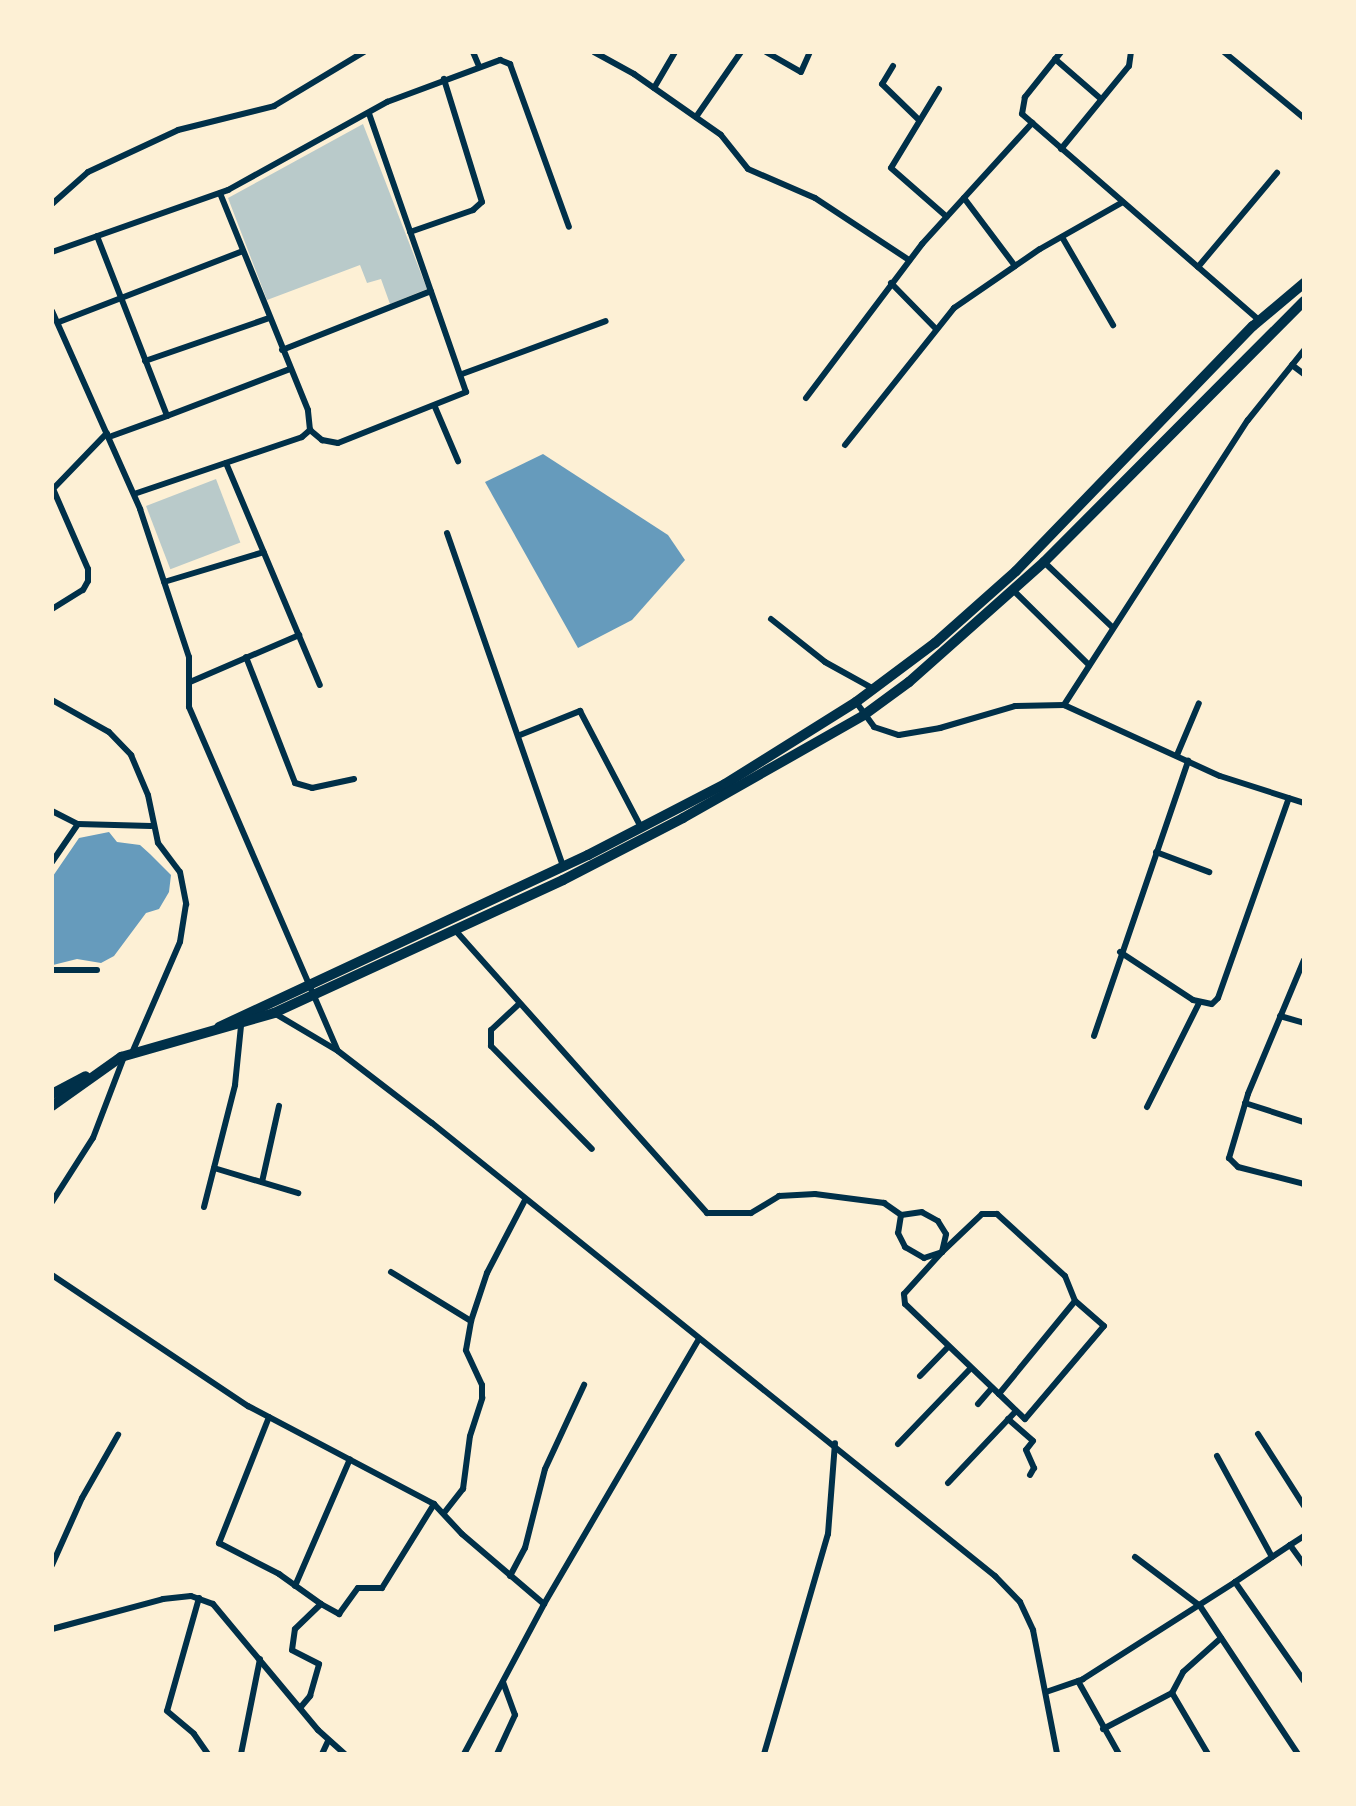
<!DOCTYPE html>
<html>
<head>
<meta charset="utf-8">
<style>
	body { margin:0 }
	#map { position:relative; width:1356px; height:1806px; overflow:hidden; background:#fdf0d5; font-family:"PT Serif",serif }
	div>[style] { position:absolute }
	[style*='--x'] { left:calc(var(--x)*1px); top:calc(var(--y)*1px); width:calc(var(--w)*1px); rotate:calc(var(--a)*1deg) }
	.green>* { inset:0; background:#b9caca; transform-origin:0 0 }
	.water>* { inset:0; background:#669bbc }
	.minor>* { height:6px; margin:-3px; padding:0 3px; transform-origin:3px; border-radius:3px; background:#003049 }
	.trunk>* { height:10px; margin:-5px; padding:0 5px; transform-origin:5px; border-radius:5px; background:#003049 }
	span { translate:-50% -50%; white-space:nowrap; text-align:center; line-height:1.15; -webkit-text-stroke:7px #fdf0d5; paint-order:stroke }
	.frame { position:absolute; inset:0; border:54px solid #fdf0d5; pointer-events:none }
</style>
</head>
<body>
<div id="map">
	<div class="green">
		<i style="clip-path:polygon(363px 124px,427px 289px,390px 304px,381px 279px,367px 283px,360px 265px,267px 300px,228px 198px)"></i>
		<i style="left:216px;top:479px;width:68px;height:75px;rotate:69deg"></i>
	</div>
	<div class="water">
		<i style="clip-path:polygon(543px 454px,668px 535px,685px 560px,632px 620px,578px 648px,485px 482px)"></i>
		<i style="clip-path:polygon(109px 832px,117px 842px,140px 845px,150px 854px,171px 875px,169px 892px,159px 909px,146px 913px,114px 956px,101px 963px,77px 959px,53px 965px,53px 876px,79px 838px)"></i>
	</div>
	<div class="minor">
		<i style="--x:473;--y:52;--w:15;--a:67"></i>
		<i style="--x:594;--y:52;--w:46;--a:28.8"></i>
		<i style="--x:634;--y:74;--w:106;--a:35"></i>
		<i style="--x:721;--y:135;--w:43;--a:51.5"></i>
		<i style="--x:748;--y:169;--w:73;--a:23.4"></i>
		<i style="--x:815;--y:198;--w:113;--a:33.4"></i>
		<i style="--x:766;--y:52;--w:40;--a:29.7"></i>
		<i style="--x:801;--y:72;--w:22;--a:-66"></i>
		<i style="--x:1061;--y:52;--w:58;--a:128.7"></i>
		<i style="--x:1025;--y:97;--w:17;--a:100"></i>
		<i style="--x:1022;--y:114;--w:315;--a:41"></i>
		<i style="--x:1224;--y:52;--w:104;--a:39.5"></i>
		<i style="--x:1055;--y:59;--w:61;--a:41"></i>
		<i style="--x:893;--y:66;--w:21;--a:121"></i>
		<i style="--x:882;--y:84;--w:52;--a:44.2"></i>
		<i style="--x:654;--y:88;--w:42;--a:-59.7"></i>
		<i style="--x:939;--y:89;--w:92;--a:121.3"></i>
		<i style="--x:891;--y:168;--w:74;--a:41.2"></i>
		<i style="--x:696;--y:117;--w:79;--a:-55.3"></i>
		<i style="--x:1061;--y:149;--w:107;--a:-50.7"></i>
		<i style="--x:1129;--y:66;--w:14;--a:-82"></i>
		<i style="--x:964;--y:198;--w:85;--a:53.1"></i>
		<i style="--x:52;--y:204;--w:48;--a:-41.6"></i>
		<i style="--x:88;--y:172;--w:99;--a:-25"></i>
		<i style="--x:178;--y:130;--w:99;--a:-14"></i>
		<i style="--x:274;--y:106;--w:105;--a:-31"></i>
		<i style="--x:410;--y:232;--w:67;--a:-19.2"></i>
		<i style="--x:473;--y:210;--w:12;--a:-42"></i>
		<i style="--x:482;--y:202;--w:129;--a:-107.2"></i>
		<i style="--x:97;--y:236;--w:193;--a:68.7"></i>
		<i style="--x:167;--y:416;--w:132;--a:-20.9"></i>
		<i style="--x:1062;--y:237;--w:102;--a:59.9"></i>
		<i style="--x:52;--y:252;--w:187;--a:-19.4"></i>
		<i style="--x:228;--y:190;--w:182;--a:-29"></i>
		<i style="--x:387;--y:102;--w:121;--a:-20.4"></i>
		<i style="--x:500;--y:60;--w:11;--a:22"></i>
		<i style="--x:510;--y:64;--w:173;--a:70.1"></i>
		<i style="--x:1198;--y:267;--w:123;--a:-50"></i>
		<i style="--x:891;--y:283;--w:63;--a:45.6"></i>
		<i style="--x:52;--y:311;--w:217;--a:66"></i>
		<i style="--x:140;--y:509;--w:156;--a:71.7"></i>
		<i style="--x:189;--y:657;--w:50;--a:90"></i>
		<i style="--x:189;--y:707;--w:373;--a:66.6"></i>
		<i style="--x:59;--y:322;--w:197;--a:-21.1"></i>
		<i style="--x:282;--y:350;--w:160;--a:-21.6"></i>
		<i style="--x:145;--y:361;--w:131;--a:-19.1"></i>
		<i style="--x:1292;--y:365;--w:15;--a:37"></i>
		<i style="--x:462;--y:374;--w:153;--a:-20.2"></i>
		<i style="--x:806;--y:398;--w:193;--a:-53"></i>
		<i style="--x:922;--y:244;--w:164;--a:-47.7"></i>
		<i style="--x:435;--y:407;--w:59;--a:66.9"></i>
		<i style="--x:310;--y:430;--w:16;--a:40"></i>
		<i style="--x:322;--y:440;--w:16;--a:11"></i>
		<i style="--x:338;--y:443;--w:138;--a:-21.7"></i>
		<i style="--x:466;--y:392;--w:295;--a:-109.2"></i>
		<i style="--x:109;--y:437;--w:62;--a:-19.9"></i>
		<i style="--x:845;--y:445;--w:175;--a:-51.5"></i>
		<i style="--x:954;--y:308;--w:104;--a:-34.5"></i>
		<i style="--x:1040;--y:249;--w:95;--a:-29.5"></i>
		<i style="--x:226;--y:463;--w:241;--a:67.1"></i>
		<i style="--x:52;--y:490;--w:79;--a:-46"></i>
		<i style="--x:134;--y:494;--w:177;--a:-18.7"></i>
		<i style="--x:302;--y:437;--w:11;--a:-41"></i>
		<i style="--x:310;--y:430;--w:20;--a:-96"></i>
		<i style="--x:308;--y:410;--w:234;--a:-112.1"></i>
		<i style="--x:447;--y:533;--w:354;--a:70.8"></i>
		<i style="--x:1044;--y:562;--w:94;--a:43.7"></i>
		<i style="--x:164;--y:582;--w:104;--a:-16.7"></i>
		<i style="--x:1013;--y:590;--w:107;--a:44.6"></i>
		<i style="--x:52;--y:609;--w:36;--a:-32"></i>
		<i style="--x:83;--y:590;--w:10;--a:-61"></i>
		<i style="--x:88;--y:581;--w:12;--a:-90"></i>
		<i style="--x:88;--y:569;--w:87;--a:-113.6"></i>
		<i style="--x:771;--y:619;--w:69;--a:38.5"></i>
		<i style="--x:825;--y:662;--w:56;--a:28.9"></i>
		<i style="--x:246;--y:657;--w:135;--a:68.7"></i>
		<i style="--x:295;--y:783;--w:18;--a:16"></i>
		<i style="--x:312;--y:788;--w:43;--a:-12.1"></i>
		<i style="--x:190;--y:682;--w:119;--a:-23.3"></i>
		<i style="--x:52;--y:700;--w:65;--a:29.3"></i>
		<i style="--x:109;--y:732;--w:32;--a:46"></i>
		<i style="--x:131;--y:755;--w:43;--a:67"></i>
		<i style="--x:148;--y:795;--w:49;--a:78.2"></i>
		<i style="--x:158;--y:843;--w:36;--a:53"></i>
		<i style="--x:180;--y:872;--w:33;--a:79"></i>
		<i style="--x:186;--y:904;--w:38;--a:99"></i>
		<i style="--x:180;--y:942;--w:121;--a:113.4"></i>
		<i style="--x:856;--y:702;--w:31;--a:54"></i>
		<i style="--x:874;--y:727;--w:26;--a:18"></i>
		<i style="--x:899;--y:735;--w:42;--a:-9.7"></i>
		<i style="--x:940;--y:728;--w:78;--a:-16.3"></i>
		<i style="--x:1015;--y:706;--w:49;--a:-1.2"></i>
		<i style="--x:1064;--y:705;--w:171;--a:24.5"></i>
		<i style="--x:1220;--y:776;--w:88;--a:17.8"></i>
		<i style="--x:1064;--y:705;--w:339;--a:-57.2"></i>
		<i style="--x:1248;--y:420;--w:90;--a:-51.3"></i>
		<i style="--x:520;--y:735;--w:65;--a:-21.8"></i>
		<i style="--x:580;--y:711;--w:131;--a:62.3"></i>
		<i style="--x:1177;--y:755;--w:56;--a:-67.1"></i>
		<i style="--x:52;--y:811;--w:29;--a:27"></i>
		<i style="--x:1156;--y:852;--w:57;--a:20.7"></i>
		<i style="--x:52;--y:862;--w:46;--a:-55.6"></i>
		<i style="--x:78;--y:824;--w:73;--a:1.6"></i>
		<i style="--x:455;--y:930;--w:379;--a:48.3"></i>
		<i style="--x:707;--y:1213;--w:44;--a:0"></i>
		<i style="--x:751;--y:1213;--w:33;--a:-31"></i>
		<i style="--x:779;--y:1196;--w:36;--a:-3"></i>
		<i style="--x:815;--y:1194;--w:70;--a:7.4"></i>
		<i style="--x:884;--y:1203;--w:21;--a:35"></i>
		<i style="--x:901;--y:1215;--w:18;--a:99"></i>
		<i style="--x:898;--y:1233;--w:16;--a:63"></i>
		<i style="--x:905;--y:1247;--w:22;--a:30"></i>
		<i style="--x:924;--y:1258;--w:19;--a:-18"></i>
		<i style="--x:942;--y:1252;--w:55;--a:-43.5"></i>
		<i style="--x:982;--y:1214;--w:15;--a:0"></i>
		<i style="--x:997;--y:1214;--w:92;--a:42.4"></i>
		<i style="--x:1065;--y:1276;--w:27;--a:68"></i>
		<i style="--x:1075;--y:1301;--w:120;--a:129.3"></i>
		<i style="--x:999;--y:1394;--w:130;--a:-136.2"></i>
		<i style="--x:905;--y:1304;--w:10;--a:-96"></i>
		<i style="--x:904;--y:1294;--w:57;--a:-47.9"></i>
		<i style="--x:942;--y:1252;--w:18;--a:-77"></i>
		<i style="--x:946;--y:1234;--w:15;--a:-122"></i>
		<i style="--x:938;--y:1221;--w:18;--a:-151"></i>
		<i style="--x:922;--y:1212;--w:21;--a:172"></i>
		<i style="--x:1120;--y:952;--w:87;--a:33.3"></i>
		<i style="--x:1193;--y:1000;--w:19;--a:12"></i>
		<i style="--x:1212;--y:1004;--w:8;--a:-45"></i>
		<i style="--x:1218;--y:998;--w:212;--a:-70.5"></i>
		<i style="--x:1304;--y:960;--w:145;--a:112.7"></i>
		<i style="--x:1248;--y:1094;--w:67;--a:106.5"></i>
		<i style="--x:1229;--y:1158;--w:13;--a:45"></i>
		<i style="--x:1238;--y:1167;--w:68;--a:14.4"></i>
		<i style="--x:52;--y:970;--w:45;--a:0"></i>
		<i style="--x:519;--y:1004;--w:38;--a:137"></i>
		<i style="--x:491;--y:1030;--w:16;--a:90"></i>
		<i style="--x:491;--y:1046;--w:144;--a:45.6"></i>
		<i style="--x:274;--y:1013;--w:74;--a:30.7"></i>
		<i style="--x:338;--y:1051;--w:118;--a:37.5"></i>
		<i style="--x:432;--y:1123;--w:723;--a:38.82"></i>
		<i style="--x:995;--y:1576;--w:36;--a:46"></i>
		<i style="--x:1020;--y:1602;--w:31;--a:65"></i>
		<i style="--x:1033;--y:1630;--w:126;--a:79"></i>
		<i style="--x:1280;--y:1016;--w:25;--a:16"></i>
		<i style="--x:1094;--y:1036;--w:291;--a:-71.1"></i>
		<i style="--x:1245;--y:1103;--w:62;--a:17.9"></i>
		<i style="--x:1147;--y:1107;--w:116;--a:-63.4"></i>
		<i style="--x:214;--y:1168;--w:88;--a:16.6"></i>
		<i style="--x:262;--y:1182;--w:78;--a:-77.4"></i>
		<i style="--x:52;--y:1202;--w:76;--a:-57.4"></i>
		<i style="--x:93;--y:1138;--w:87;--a:-69.1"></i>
		<i style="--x:204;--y:1207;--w:126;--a:-75.7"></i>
		<i style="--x:235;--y:1085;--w:59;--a:-84.2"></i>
		<i style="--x:391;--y:1272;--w:94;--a:31.5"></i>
		<i style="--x:52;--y:1275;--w:236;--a:33.8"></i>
		<i style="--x:248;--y:1406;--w:210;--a:27.8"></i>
		<i style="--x:434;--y:1504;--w:41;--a:47"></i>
		<i style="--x:462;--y:1534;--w:108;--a:40.5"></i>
		<i style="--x:920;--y:1376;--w:40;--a:-46"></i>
		<i style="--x:999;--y:1394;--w:36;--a:44"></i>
		<i style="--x:1025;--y:1419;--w:122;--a:-49.7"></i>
		<i style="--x:1104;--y:1326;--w:38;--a:-139"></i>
		<i style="--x:978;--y:1404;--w:21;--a:-49"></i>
		<i style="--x:269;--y:1417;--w:136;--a:111.6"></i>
		<i style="--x:219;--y:1543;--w:68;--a:27.3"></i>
		<i style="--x:279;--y:1574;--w:52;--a:35.5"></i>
		<i style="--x:1008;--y:1419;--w:33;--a:41"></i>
		<i style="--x:1033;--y:1441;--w:11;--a:128"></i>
		<i style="--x:1026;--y:1450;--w:20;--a:66"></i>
		<i style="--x:1034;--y:1468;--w:8;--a:120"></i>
		<i style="--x:1258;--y:1434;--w:85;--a:57.4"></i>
		<i style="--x:898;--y:1444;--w:105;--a:-46.2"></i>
		<i style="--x:1217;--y:1456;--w:115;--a:61.4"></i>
		<i style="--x:948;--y:1483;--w:99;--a:-46.6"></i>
		<i style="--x:444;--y:1513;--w:31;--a:-52"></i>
		<i style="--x:463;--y:1489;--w:53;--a:-82.5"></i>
		<i style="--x:470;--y:1436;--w:40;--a:-72"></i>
		<i style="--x:482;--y:1398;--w:13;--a:-90"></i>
		<i style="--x:482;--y:1385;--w:38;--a:-115"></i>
		<i style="--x:466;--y:1350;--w:29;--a:-80"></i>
		<i style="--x:471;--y:1321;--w:51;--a:-71.6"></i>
		<i style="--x:487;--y:1273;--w:82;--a:-62.5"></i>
		<i style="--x:1304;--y:1536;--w:17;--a:147"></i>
		<i style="--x:1290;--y:1545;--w:24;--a:54"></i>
		<i style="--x:1135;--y:1557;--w:81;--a:37"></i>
		<i style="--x:1200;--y:1606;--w:178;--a:56.5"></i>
		<i style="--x:52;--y:1565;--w:73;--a:-65.9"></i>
		<i style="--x:82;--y:1498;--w:73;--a:-60.3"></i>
		<i style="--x:510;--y:1576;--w:32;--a:-62"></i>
		<i style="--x:525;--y:1548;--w:81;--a:-75.8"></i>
		<i style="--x:545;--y:1469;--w:93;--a:-65.1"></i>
		<i style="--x:1235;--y:1582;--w:66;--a:-33.9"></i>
		<i style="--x:295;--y:1586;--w:138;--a:-66.6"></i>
		<i style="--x:199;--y:1598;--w:117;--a:105.8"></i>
		<i style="--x:167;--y:1711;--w:35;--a:40"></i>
		<i style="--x:194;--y:1734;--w:24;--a:55"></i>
		<i style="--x:52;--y:1629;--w:115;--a:-15.1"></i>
		<i style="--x:163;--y:1599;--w:28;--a:-6"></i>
		<i style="--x:191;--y:1596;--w:23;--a:20"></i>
		<i style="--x:213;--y:1604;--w:164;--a:50.2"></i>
		<i style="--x:318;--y:1730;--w:36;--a:42"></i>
		<i style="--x:1078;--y:1681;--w:84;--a:60.7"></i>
		<i style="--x:1046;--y:1692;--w:39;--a:-19"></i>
		<i style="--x:1083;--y:1679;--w:180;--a:-32.5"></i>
		<i style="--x:1235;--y:1582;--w:121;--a:55.1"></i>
		<i style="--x:300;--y:1708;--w:16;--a:-50"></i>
		<i style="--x:310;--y:1696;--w:33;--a:-74"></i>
		<i style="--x:319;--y:1664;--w:30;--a:-153"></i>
		<i style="--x:292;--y:1650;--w:21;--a:-82"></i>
		<i style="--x:295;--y:1629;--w:36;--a:-44"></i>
		<i style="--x:321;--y:1604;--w:21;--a:29"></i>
		<i style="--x:339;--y:1614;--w:32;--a:-54"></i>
		<i style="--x:358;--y:1588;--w:24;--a:0"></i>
		<i style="--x:382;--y:1588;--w:99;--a:-58.2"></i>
		<i style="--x:1103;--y:1729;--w:78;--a:-27.6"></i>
		<i style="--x:241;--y:1754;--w:97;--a:-78.7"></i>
		<i style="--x:322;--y:1754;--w:14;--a:-65"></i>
		<i style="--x:464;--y:1754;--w:170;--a:-61.9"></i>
		<i style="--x:544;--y:1604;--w:307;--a:-59.7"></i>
		<i style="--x:497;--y:1754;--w:43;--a:-65.2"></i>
		<i style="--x:515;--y:1715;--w:35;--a:-110"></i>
		<i style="--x:764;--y:1754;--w:229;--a:-73.8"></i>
		<i style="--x:828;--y:1534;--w:91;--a:-85.6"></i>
		<i style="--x:1208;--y:1754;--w:71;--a:-120.5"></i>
		<i style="--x:1172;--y:1693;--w:24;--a:-62"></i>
		<i style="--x:1183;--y:1672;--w:51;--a:-41.8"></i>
	</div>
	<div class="trunk">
		<i style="--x:219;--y:1027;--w:407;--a:-25"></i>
		<i style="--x:588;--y:855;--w:154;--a:-27.4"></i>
		<i style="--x:725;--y:784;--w:155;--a:-32"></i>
		<i style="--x:856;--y:702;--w:99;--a:-36.8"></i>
		<i style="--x:935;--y:643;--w:108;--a:-41.6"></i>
		<i style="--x:1016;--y:571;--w:341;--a:-46"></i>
		<i style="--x:1253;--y:326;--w:67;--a:-40.1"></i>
		<i style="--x:52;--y:1094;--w:38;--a:-28"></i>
		<i style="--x:52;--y:1106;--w:85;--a:-35.4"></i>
		<i style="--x:121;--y:1057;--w:159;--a:-16"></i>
		<i style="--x:274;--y:1013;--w:318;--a:-24.7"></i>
		<i style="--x:563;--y:880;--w:135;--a:-27.3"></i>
		<i style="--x:683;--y:818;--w:208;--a:-29.6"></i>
		<i style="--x:864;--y:715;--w:56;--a:-36.3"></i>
		<i style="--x:909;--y:682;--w:181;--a:-41.6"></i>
		<i style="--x:1044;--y:562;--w:368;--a:-45.1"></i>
	</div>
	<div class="frame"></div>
</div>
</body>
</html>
